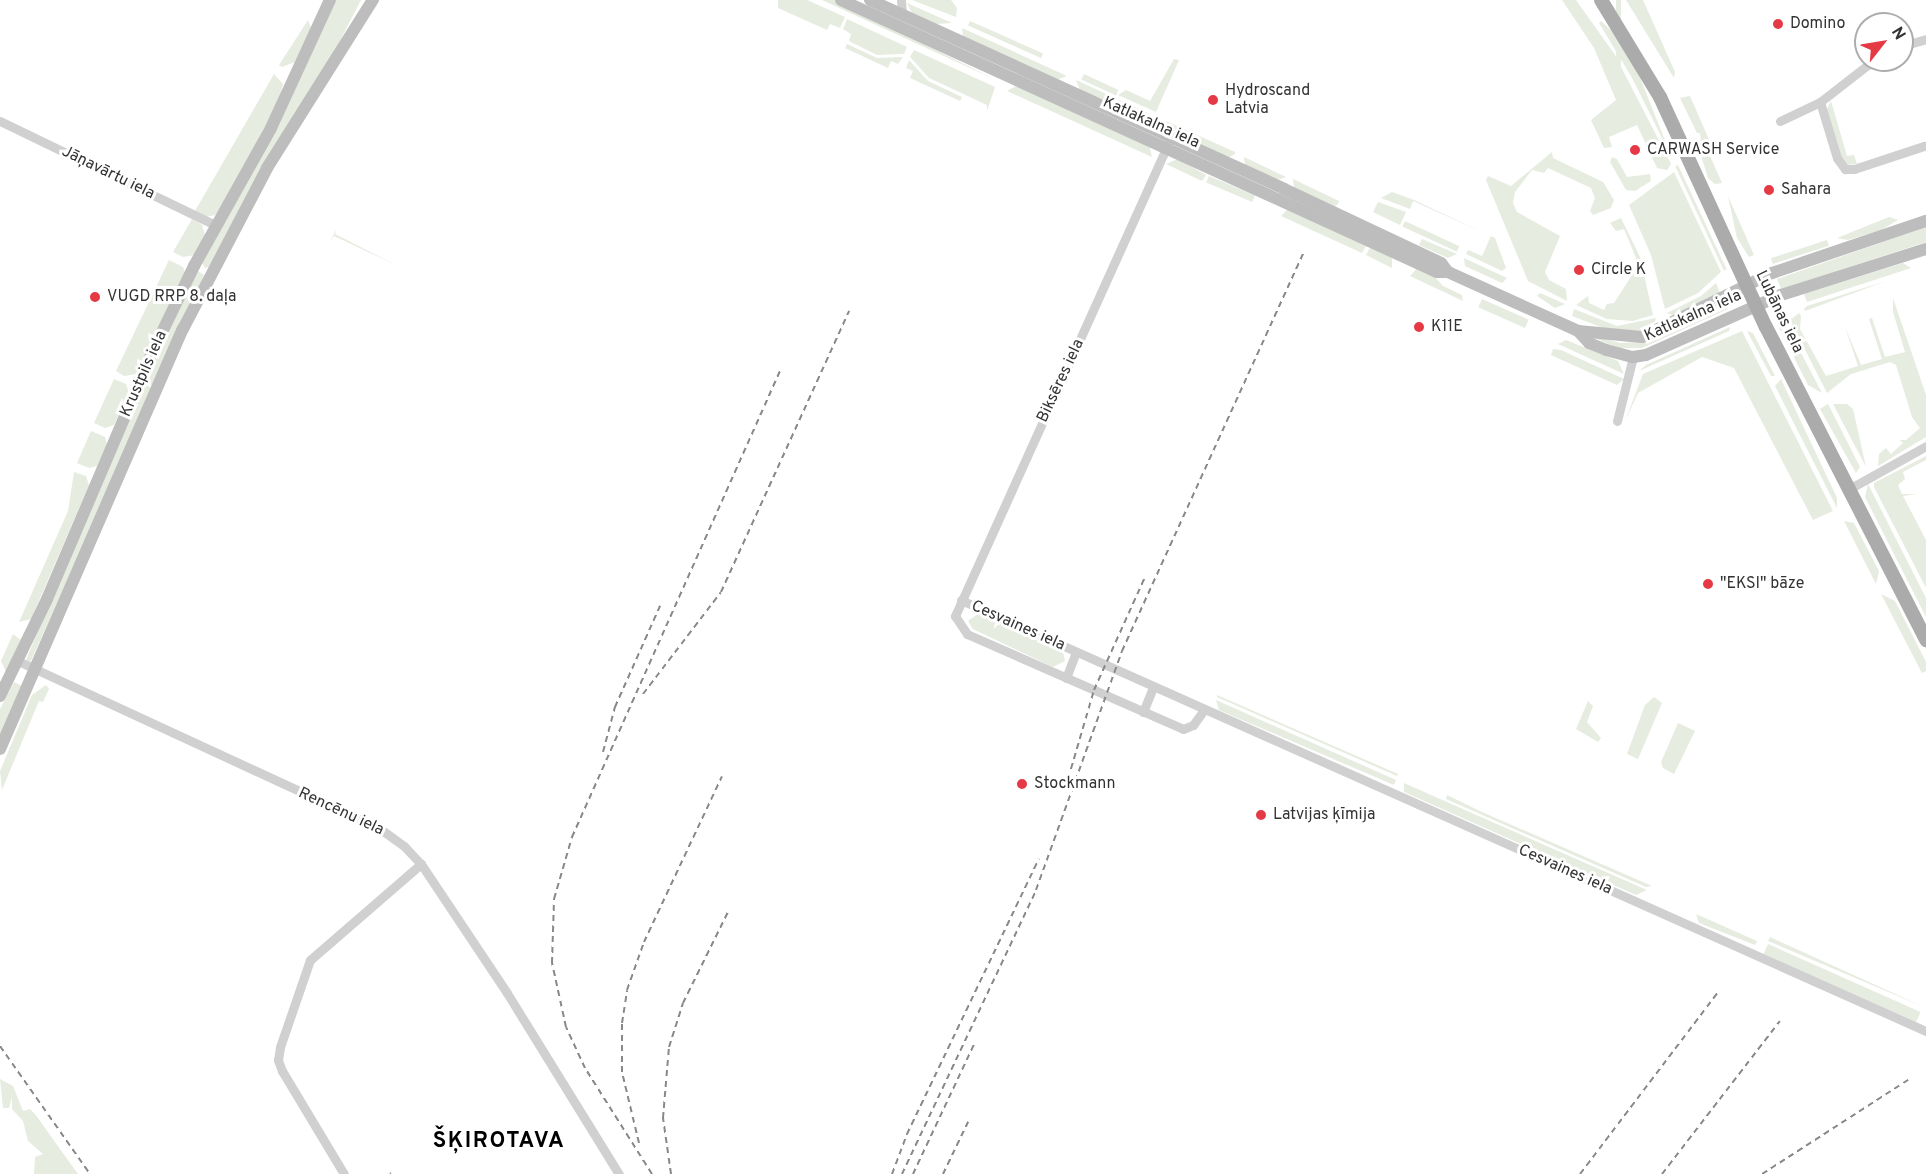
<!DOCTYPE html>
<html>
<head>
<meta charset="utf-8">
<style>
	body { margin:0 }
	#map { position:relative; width:1926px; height:1174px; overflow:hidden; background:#fff; font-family:Overpass,sans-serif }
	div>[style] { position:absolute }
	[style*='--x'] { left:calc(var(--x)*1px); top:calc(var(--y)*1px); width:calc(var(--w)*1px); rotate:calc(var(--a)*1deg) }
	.green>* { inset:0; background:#e6ecdf; transform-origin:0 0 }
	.street>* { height:9px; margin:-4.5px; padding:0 4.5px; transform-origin:4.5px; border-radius:4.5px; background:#d0d0d0 }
	.secondary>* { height:12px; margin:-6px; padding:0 6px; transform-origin:6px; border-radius:6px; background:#bdbdbd }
	.primary>* { height:14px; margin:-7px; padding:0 7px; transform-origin:7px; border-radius:7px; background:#ababab }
	.rail>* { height:2px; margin-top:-1px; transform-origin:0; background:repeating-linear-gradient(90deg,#888 0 6px,transparent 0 10.5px) }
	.dots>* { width:16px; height:16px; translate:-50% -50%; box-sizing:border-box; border:3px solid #fff; border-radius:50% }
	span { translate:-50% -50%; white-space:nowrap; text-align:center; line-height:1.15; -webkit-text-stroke:6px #fff; paint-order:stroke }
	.poi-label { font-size:16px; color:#333 }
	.left { translate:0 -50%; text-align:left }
	.street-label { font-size:16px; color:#333 }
	.district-label { font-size:22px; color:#000; font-weight:700; letter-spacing:1.5px }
	.north { position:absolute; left:1854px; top:12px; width:60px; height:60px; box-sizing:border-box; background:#fff; border:2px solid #adadad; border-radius:50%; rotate:59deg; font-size:16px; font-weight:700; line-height:24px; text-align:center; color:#333 }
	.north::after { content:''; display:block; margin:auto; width:21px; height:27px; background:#e63946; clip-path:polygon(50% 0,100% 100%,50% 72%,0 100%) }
</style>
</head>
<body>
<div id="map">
	<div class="green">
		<i style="clip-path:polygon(335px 0,361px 0,331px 58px,247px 194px,209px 267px,205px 268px,202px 263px)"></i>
		<i style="clip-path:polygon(778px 0,807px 0,845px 17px,840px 28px,830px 24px,827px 30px,778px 8px)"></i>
		<i style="clip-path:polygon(822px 0,836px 0,994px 79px,887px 30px)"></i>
		<i style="clip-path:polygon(912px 0,951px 0,957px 8px,956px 17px)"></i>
		<i style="clip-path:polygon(1562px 0,1576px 0,1615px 55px,1671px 164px,1667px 170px,1657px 168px,1637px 125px,1609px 137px,1612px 147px,1604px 148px,1591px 120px,1616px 100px,1594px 48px)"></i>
		<i style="left:1616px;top:0;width:5px;height:94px"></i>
		<i style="clip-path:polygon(1626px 0,1643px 0,1675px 72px,1674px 78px)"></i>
		<i style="clip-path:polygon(907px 3px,952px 23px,936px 24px,912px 13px)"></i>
		<i style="clip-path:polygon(847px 19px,907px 47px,904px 54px,877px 55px,849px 41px,851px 34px,843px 29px)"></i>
		<i style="clip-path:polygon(308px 20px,311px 28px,295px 62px,282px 67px,279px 65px)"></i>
		<i style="left:970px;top:21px;width:80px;height:5px;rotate:24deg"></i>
		<i style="clip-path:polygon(1601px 21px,1614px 33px,1639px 75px,1672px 158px,1631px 76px,1599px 23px)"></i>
		<i style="clip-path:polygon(962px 28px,1067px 76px,1057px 80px,963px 36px)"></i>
		<i style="clip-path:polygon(847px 44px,877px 58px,903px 57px,898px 64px,891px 61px,888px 68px,845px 48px)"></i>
		<i style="clip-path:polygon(914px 50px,995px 87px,987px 111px,987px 105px,929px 78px,910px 57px)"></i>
		<i style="clip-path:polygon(1174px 59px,1179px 60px,1156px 112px,1118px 95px,1126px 90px,1150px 101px)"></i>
		<i style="clip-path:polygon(909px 60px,928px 81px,962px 97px,960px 101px,910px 78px,913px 71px,906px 68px)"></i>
		<i style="clip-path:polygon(274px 74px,283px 84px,276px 109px,222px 206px,215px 215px,205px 217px,195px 211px)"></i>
		<i style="left:1084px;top:74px;width:38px;height:6px;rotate:25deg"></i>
		<i style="clip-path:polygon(1076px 80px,1152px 115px,1094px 96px,1080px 90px)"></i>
		<i style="clip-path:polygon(1016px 86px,1149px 145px,1152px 157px,1007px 91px)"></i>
		<i style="clip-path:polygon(1690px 96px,1714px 151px,1712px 152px,1701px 142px,1700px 133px,1697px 133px,1680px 98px)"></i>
		<i style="clip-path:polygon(1831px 101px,1847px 156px,1854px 155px,1857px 164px,1846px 165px,1841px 160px,1826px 111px)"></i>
		<i style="clip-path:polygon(1166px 121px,1235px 152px,1235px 154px,1227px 158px,1172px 133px)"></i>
		<i style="clip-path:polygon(1552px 152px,1553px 158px,1603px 182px,1614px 200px,1611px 208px,1593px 215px,1590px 211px,1595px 198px,1591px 188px,1548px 168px,1544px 173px,1532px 170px,1515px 192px,1513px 203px,1517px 212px,1560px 236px,1545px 272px,1549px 280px,1566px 289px,1567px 301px,1528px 281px,1486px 180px,1488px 176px,1511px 186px)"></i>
		<i style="clip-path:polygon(1700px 152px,1710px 156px,1722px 183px,1715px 184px,1708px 178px)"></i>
		<i style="clip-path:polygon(1244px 157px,1286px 177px,1277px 180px,1245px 166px)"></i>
		<i style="clip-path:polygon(1612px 157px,1617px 159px,1627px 177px,1650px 174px,1651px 181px,1635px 191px,1626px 190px,1610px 162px)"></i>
		<i style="clip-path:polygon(1178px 159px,1206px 175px,1202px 181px,1166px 164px)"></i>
		<i style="left:1678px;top:165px;width:115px;height:3px;rotate:65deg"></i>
		<i style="clip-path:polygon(1674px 172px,1721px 272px,1698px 293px,1665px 309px,1651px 255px,1629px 205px)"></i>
		<i style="left:1209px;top:176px;width:50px;height:7px;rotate:23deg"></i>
		<i style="clip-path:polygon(1293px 179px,1339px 201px,1338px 204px,1334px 207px,1294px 188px)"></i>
		<i style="clip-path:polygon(1392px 192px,1414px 200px,1495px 238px,1506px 268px,1502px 271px,1466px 254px,1468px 250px,1482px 256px,1491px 236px,1413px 201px,1410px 209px,1381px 198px)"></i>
		<i style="clip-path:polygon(1728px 196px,1754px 255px,1749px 257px,1737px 238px)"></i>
		<i style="clip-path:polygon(1378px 202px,1406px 212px,1400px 225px,1373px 212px)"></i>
		<i style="clip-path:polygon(1288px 209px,1366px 246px,1362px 253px,1281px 216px)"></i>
		<i style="clip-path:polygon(1889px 217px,1898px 220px,1881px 230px,1848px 240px,1837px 238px)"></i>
		<i style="clip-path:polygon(1621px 218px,1640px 257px,1653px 315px,1633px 321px,1607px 319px,1576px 305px,1588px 296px,1589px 303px,1604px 310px,1607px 304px,1614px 303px,1634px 272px,1636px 258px,1624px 229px,1616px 231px,1610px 223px)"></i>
		<i style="clip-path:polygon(192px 219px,202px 225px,205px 235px,195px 255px,183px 257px,173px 252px)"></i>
		<i style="left:1405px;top:221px;width:60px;height:6px;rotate:25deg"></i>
		<i style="clip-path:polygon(1926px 227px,1926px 242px,1781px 289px,1777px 279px)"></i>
		<i style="clip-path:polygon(337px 228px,335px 234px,396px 265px,334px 236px,330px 242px)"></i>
		<i style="clip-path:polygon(1422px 239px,1457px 254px,1448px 258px,1419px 245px)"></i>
		<i style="left:1827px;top:240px;width:6px;height:59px;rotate:72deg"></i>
		<i style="clip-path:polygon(1371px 246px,1392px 256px,1392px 268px,1366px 255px)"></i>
		<i style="clip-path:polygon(1464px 258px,1507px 278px,1502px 283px,1465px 266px)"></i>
		<i style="clip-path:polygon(169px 260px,183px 267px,186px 275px,136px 374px,124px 376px,116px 371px)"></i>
		<i style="clip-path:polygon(1903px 263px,1911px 268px,1807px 302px,1804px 294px)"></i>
		<i style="clip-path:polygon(1417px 268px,1433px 275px,1443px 286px,1462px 295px,1463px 301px,1410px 276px)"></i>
		<i style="clip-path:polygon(198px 271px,204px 275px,30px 663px,26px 660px,51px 599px,167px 331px)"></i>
		<i style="clip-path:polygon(1886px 281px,1805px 311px,1804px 309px,1807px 306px)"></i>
		<i style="clip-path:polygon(1716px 283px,1720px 293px,1676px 316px,1667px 313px,1701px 296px)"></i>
		<i style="clip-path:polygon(1540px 293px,1565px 304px,1555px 308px,1537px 296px)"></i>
		<i style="clip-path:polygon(1893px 298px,1926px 395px,1926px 437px,1878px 466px,1879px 454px,1886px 448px,1891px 454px,1903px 443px,1900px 440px,1906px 440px,1920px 428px,1912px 417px,1896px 365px,1890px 362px,1851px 374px,1827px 393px,1790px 320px,1799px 313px,1801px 316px,1800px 329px,1826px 376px,1858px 366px,1845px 327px,1861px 365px,1882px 359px,1869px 319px,1872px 318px,1885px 357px,1905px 352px,1893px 312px)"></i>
		<i style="left:1482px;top:299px;width:51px;height:9px;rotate:24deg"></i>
		<i style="clip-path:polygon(1725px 302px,1728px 309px,1642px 348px,1617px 348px,1589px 335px,1620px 343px,1642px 342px)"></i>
		<i style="clip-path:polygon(1574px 309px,1617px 326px,1656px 318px,1653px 327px,1642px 331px,1606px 329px,1572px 316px)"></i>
		<i style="clip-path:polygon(1777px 324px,1786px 324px,1822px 393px,1808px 385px)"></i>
		<i style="clip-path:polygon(1730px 327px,1729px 331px,1639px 371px,1646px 365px)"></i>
		<i style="clip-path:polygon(1742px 331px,1833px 511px,1813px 520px,1734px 368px,1702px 357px,1638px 393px,1625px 421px,1643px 374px)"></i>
		<i style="clip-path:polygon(1747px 331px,1753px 333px,1775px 376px,1771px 376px)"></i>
		<i style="clip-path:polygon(1566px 340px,1618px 361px,1624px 374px,1558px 344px)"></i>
		<i style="clip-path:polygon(1553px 349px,1561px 350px,1624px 379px,1617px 385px,1551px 355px)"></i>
		<i style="clip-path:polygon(114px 379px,126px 384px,129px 393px,114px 425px,105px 428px,94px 423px)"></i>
		<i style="clip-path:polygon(1781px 379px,1837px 498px,1837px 508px,1775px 386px)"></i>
		<i style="clip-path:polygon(1828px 404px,1860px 467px,1856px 473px,1820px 409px)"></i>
		<i style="clip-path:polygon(1833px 404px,1847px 404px,1853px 409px,1866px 467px)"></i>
		<i style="clip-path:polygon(91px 431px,105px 437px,107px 444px,97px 466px,89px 468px,77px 463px)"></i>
		<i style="clip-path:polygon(1926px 456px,1926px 460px,1903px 472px,1905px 479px,1898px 485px,1902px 494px,1917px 494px,1903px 496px,1926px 540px,1926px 588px,1874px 487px,1874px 483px)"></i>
		<i style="clip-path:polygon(74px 472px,86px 476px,89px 485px,31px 619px,19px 622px,68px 511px)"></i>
		<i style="clip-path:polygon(1868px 484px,1926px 598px,1926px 617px,1865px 497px)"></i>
		<i style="clip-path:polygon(1844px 521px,1854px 523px,1879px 571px,1876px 584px)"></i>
		<i style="clip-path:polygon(1881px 594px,1895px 601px,1926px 662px,1926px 671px,1922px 673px)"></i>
		<i style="clip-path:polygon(978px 614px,1063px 652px,1065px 661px,1053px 667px,973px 629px,968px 621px)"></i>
		<i style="clip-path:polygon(13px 634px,21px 640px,7px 674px,1px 661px)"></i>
		<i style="clip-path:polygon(14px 682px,22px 686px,0 739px,0 709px)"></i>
		<i style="clip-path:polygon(46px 685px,49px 689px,43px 702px,39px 701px,2px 790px,0 771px,32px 695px)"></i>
		<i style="clip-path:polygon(1217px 695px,1398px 774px,1397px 776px,1217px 697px)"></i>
		<i style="clip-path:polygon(1654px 697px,1662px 703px,1638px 759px,1627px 754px,1645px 705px)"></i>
		<i style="clip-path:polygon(1216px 700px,1396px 780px,1394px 785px,1219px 710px)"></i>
		<i style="clip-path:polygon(1588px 701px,1593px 706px,1587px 722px,1601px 738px,1598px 742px,1576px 729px)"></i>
		<i style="clip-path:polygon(1678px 723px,1695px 731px,1674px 774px,1663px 768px,1661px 762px)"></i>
		<i style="clip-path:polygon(1404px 783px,1431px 795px,1647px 890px,1636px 895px,1404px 792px)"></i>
		<i style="clip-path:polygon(1447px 795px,1482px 812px,1652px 886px,1646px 887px,1446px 799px)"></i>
		<i style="clip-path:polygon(1696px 914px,1757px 941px,1755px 945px,1699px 923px)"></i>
		<i style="clip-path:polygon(1770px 937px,1774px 939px,1924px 1007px,1768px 941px)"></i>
		<i style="left:1768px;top:944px;width:167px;height:11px;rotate:24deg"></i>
		<i style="clip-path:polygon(0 1079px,13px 1086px,23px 1111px,30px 1109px,35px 1114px,78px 1174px,34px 1174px,35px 1157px,43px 1154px,28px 1141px,23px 1121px,12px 1109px,12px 1097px,9px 1108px,3px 1108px)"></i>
	</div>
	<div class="street">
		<i style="--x:901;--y:0;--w:15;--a:86"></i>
		<i style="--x:1902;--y:46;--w:25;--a:-16"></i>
		<i style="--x:1820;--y:102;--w:59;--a:73.1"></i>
		<i style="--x:1837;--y:158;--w:14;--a:54"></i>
		<i style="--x:1845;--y:169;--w:9;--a:0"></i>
		<i style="--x:1854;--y:169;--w:74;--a:-18.2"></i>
		<i style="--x:0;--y:121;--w:241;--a:25.8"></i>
		<i style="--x:1780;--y:121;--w:44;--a:-25.4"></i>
		<i style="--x:1820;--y:102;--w:68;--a:-37.9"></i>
		<i style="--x:1168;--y:144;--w:518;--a:114.29"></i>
		<i style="--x:955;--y:616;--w:22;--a:56"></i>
		<i style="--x:967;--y:634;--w:236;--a:23.7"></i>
		<i style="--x:1183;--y:729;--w:11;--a:-22"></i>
		<i style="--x:1193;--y:725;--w:19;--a:-54"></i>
		<i style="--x:1617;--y:421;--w:66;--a:-76"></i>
		<i style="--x:1849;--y:489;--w:88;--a:-29.2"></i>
		<i style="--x:961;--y:600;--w:1057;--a:24.07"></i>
		<i style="--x:18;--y:661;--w:398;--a:24.8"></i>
		<i style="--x:379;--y:828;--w:31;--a:36"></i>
		<i style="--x:404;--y:846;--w:25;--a:47"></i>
		<i style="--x:421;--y:864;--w:155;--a:56.3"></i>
		<i style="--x:507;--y:993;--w:213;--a:58.3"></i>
		<i style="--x:1066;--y:678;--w:28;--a:-69"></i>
		<i style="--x:1143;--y:712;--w:27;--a:-68"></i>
		<i style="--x:344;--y:1174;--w:120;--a:-121"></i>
		<i style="--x:282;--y:1071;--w:12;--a:-110"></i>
		<i style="--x:278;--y:1060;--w:13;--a:-81"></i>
		<i style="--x:280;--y:1047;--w:92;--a:-71"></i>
		<i style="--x:310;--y:960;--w:147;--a:-40.9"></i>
	</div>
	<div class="secondary">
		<i style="--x:841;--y:0;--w:655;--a:24.53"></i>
		<i style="--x:1437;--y:272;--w:11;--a:0"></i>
		<i style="--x:870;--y:0;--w:455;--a:24.5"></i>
		<i style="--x:1284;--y:189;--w:174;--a:25.2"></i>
		<i style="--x:1441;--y:263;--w:11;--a:52"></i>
		<i style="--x:1448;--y:272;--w:143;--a:24.4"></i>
		<i style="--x:1578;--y:331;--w:64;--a:5.4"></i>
		<i style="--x:1642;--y:337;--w:145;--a:-26.2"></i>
		<i style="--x:1772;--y:273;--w:163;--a:-18.7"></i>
		<i style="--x:1578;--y:331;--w:16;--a:47"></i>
		<i style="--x:1589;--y:343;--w:18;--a:22"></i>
		<i style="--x:1606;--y:350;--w:28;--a:15"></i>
		<i style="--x:1633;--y:357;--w:13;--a:-9"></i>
		<i style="--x:1646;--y:355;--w:148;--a:-24"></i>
		<i style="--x:1781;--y:295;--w:152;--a:-17.6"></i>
		<i style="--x:0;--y:696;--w:108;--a:-64.1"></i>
		<i style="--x:47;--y:599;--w:267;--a:-66.9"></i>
		<i style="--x:152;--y:353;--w:97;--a:-64.2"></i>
		<i style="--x:194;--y:266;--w:158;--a:-60.8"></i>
		<i style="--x:271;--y:128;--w:141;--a:-65.3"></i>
		<i style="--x:0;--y:749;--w:458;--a:-66.5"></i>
		<i style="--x:183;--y:329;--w:182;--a:-62.4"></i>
		<i style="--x:267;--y:168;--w:199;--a:-57.8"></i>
	</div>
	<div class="primary">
		<i style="--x:1601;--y:0;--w:114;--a:58.7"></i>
		<i style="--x:1660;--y:97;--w:253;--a:65.3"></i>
		<i style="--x:1766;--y:327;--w:352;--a:62.9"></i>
	</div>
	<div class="rail">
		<i style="--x:643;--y:694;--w:128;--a:-52.6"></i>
		<i style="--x:721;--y:592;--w:309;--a:-65.5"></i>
		<i style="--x:603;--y:752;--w:47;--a:-75.1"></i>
		<i style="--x:615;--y:707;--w:111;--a:-66"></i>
		<i style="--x:1068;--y:779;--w:93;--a:-73.7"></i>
		<i style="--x:1094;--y:690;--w:126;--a:-65.7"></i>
		<i style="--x:0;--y:1046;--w:156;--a:54.9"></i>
		<i style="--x:639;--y:1143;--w:73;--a:-103.5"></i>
		<i style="--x:622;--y:1072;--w:49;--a:-90"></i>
		<i style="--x:622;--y:1023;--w:33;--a:-81"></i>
		<i style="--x:627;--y:990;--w:51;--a:-70.5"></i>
		<i style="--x:644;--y:942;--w:183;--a:-64.8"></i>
		<i style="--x:390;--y:1173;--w:1;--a:45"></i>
		<i style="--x:652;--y:1174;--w:125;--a:-122.3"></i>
		<i style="--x:585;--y:1068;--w:45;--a:-114.9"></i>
		<i style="--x:566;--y:1027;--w:66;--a:-102.3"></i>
		<i style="--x:552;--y:963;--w:64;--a:-88.2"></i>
		<i style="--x:554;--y:899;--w:65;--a:-73.8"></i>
		<i style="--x:572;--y:837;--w:510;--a:-65.95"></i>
		<i style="--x:671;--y:1174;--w:57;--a:-98.1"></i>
		<i style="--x:663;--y:1118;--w:71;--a:-85.2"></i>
		<i style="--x:669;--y:1047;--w:46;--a:-72.3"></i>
		<i style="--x:683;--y:1003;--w:104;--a:-63.7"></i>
		<i style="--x:892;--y:1174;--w:43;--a:-69.4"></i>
		<i style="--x:907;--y:1134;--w:305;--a:-64.4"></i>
		<i style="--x:902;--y:1174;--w:314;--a:-64.7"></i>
		<i style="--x:1036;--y:890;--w:254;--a:-70.2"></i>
		<i style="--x:1122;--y:651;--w:439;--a:-65.5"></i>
		<i style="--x:913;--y:1174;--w:146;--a:-64.8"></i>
		<i style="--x:943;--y:1174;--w:58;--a:-64.3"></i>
		<i style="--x:1580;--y:1174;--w:228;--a:-52.8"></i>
		<i style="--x:1662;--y:1174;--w:193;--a:-52.4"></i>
		<i style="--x:1762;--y:1174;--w:174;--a:-32.8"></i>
	</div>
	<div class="dots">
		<i style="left:1778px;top:24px;background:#e63946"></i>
		<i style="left:1213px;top:100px;background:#e63946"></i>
		<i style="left:1635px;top:150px;background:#e63946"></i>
		<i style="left:1769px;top:190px;background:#e63946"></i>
		<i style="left:1579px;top:270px;background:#e63946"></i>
		<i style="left:95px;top:297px;background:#e63946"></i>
		<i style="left:1419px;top:327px;background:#e63946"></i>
		<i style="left:1708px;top:584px;background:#e63946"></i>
		<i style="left:1022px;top:784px;background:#e63946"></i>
		<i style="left:1261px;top:815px;background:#e63946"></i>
	</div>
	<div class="poi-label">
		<span class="left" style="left:1790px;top:24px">Domino</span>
		<span class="left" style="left:1225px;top:100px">Hydroscand<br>Latvia</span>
		<span class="left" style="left:1647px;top:150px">CARWASH Service</span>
		<span class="left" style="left:1781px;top:190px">Sahara</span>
		<span class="left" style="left:1591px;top:270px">Circle K</span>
		<span class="left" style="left:107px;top:297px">VUGD RRP 8. daļa</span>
		<span class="left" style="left:1431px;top:327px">K11E</span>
		<span class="left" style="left:1720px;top:584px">"EKSI" bāze</span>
		<span class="left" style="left:1034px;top:784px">Stockmann</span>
		<span class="left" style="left:1273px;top:815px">Latvijas ķīmija</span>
	</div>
	<div class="street-label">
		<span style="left:1151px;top:123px;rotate:24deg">Katlakalna iela</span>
		<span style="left:108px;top:173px;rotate:26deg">Jāņavārtu iela</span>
		<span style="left:1779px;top:312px;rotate:64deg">Lubānas iela</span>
		<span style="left:1693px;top:316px;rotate:-24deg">Katlakalna iela</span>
		<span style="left:144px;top:374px;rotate:-66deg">Krustpils iela</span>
		<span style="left:1061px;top:381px;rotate:-65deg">Biksēres iela</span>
		<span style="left:1018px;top:626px;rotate:24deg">Cesvaines iela</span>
		<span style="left:341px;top:812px;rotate:25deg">Rencēnu iela</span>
		<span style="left:1565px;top:870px;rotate:24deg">Cesvaines iela</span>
	</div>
	<div class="district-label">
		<span style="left:499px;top:1142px">ŠĶIROTAVA</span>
	</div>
	<div class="north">N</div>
</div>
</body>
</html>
